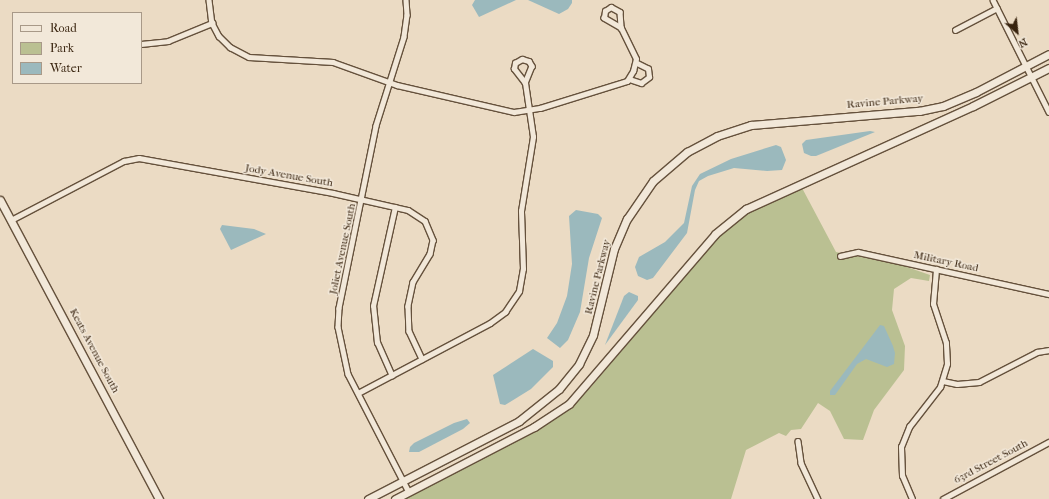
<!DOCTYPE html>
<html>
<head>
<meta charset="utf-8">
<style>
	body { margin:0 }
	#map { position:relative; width:1049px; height:499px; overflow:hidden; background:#ebdbc4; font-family:"IM FELL French Canon",serif }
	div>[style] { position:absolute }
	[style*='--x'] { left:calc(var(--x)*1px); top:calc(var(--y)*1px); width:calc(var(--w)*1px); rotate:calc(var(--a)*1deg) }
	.green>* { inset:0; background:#bac092 }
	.water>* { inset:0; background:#9bb9bd }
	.roads { filter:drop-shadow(1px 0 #65513c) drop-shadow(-1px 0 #65513c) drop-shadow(0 1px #65513c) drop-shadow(0 -1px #65513c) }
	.street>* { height:4.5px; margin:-2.25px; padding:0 2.25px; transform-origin:2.25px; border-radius:2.25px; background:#f2e8d9 }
	.secondary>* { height:7px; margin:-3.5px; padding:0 3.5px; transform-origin:3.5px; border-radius:3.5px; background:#f2e8d9 }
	span { translate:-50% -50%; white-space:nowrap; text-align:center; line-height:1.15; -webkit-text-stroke:3px #f2e8d9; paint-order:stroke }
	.street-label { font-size:11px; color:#38230e }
	.legend { position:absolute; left:12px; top:12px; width:130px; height:72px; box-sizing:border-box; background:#f2e8d9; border:1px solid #a89988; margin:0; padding:5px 7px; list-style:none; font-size:12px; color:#38230e }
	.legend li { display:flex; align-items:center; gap:8px; height:20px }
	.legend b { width:20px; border:1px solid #a89988 }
	.north { position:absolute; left:997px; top:12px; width:40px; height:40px; -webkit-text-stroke:3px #f2e8d9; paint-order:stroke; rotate:152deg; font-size:11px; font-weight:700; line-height:16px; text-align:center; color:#38230e }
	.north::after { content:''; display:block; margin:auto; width:14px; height:18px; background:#38230e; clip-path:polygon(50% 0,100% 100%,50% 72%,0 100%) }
</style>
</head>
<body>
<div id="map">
	<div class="green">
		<i style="clip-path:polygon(801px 186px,836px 252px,901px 265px,930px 275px,929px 281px,911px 278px,894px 289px,892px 310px,905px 346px,904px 370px,874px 410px,863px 440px,844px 439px,830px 411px,818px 403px,801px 429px,791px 430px,786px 436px,779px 433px,746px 450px,731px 499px,405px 499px,539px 428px,568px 409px,591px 387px,725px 229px,757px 206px)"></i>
	</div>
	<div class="water">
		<i style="clip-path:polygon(475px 0,516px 0,479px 17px,472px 5px)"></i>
		<i style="clip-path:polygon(528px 0,572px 0,572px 3px,568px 9px,559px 14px)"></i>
		<i style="clip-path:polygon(870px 131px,875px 132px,816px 156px,811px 156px,804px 153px,802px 144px,806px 140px)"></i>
		<i style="clip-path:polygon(776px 145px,781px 147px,786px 160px,782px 170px,767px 171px,734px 168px,708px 176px,699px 181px,695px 190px,687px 233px,653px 278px,647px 280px,638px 276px,635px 267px,639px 257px,665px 242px,684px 223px,692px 186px,700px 174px,731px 159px)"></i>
		<i style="clip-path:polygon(576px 210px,598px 214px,602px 218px,589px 258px,580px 312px,568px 340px,560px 348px,547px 338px,557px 323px,567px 296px,572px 264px,569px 216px)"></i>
		<i style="clip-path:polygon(222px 225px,254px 229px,266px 234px,231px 250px,220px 229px)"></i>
		<i style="clip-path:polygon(629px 292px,638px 296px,638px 300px,605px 345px,624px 296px)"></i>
		<i style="clip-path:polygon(880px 325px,884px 326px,893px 346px,895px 353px,894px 364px,887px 367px,866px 359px,857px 364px,835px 395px,830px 395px,830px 391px)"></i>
		<i style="clip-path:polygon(533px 349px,553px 361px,553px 367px,531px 389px,505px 405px,500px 404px,493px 375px)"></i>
		<i style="clip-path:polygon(467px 419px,470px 423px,463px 429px,419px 452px,409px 452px,410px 447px,414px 443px,454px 423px)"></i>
	</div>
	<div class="roads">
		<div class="street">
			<i style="--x:209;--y:0;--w:23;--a:83"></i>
			<i style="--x:212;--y:23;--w:15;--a:62"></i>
			<i style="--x:219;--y:36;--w:16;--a:45"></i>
			<i style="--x:230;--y:47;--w:21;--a:28"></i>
			<i style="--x:249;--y:57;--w:84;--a:3.4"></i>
			<i style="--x:333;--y:62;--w:68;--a:19.8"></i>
			<i style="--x:397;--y:85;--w:120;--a:13"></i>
			<i style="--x:514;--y:112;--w:26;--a:-9"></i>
			<i style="--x:540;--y:108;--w:91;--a:-17.2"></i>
			<i style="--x:627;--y:81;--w:12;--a:-59"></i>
			<i style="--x:633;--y:71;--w:12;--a:-76"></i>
			<i style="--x:636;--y:59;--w:34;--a:-116"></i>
			<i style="--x:406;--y:0;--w:15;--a:86"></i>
			<i style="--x:407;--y:15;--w:22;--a:98"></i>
			<i style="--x:404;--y:37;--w:93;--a:107.5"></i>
			<i style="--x:376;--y:126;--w:186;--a:101.5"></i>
			<i style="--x:339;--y:308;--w:19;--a:93"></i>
			<i style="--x:338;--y:327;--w:48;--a:78"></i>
			<i style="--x:348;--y:374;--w:133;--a:62.7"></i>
			<i style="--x:993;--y:0;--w:125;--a:63.4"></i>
			<i style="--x:611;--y:7;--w:10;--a:29"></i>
			<i style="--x:620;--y:12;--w:16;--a:86"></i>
			<i style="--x:621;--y:28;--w:20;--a:-150"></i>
			<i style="--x:604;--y:18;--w:7;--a:-82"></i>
			<i style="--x:605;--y:11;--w:7;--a:-34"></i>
			<i style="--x:955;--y:30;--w:47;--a:-27.6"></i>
			<i style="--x:141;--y:44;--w:27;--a:-6"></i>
			<i style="--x:168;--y:41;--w:48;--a:-22.2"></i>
			<i style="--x:522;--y:59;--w:7;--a:16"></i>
			<i style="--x:529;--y:61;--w:6;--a:59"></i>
			<i style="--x:532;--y:66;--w:18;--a:112"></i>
			<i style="--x:525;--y:83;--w:18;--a:-128"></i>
			<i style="--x:514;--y:69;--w:6;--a:-81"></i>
			<i style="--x:515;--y:63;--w:8;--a:-30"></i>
			<i style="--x:629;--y:79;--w:13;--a:18"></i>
			<i style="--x:641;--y:83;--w:10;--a:-37"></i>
			<i style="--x:649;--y:77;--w:8;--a:-97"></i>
			<i style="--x:648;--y:69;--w:13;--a:-153"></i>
			<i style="--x:11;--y:220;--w:127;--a:-27.6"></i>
			<i style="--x:124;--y:161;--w:15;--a:-11"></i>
			<i style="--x:139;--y:158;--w:197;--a:10.2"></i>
			<i style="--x:333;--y:193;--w:77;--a:12.8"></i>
			<i style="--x:408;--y:210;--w:20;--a:33"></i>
			<i style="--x:425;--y:221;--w:21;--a:67"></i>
			<i style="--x:433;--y:240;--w:14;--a:102"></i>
			<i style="--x:430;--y:254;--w:33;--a:121"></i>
			<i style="--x:413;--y:282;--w:25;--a:102"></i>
			<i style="--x:408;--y:306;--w:25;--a:88"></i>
			<i style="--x:409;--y:331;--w:31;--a:65"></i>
			<i style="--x:840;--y:256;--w:18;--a:-13"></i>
			<i style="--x:858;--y:252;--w:196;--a:12.4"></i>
			<i style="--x:392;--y:376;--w:36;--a:-114"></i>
			<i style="--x:377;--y:343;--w:37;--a:-96"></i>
			<i style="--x:373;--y:306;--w:101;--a:-77.5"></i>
			<i style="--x:943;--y:381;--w:14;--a:12"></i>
			<i style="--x:957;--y:384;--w:22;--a:-5"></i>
			<i style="--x:979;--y:382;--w:65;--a:-27.3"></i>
			<i style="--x:1037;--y:352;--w:12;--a:-9"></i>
			<i style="--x:358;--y:393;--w:149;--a:-27.9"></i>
			<i style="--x:490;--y:323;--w:19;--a:-36"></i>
			<i style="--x:505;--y:312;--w:25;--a:-56"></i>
			<i style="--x:519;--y:291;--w:22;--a:-80"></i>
			<i style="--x:523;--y:269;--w:58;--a:-92"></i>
			<i style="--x:521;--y:211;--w:75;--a:-80.8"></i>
			<i style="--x:533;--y:137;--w:55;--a:-98.4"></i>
			<i style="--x:798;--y:441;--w:22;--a:82"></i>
			<i style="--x:801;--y:463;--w:40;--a:65"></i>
			<i style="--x:912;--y:499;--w:25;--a:-113"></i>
			<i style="--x:902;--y:476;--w:29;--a:-92"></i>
			<i style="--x:901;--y:447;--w:22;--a:-68"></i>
			<i style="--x:909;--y:427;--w:51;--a:-52.2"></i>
			<i style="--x:940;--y:387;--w:24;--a:-73"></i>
			<i style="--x:947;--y:364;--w:21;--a:-93"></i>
			<i style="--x:946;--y:343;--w:41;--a:-108.4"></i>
			<i style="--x:933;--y:304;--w:35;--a:-85"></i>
			<i style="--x:943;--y:499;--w:120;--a:-28.3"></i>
		</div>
		<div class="secondary">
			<i style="--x:0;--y:200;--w:339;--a:62"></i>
			<i style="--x:368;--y:499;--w:170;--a:-27.3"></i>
			<i style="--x:519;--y:421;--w:51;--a:-38.7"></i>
			<i style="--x:559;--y:389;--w:32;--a:-51"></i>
			<i style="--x:579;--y:364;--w:32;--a:-64"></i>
			<i style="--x:593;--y:335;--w:89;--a:-76.3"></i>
			<i style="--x:614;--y:249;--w:33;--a:-67"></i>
			<i style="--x:627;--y:219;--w:46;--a:-55.6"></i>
			<i style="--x:653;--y:181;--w:45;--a:-40.5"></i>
			<i style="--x:687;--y:152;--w:34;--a:-28"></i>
			<i style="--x:717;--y:136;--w:36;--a:-18"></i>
			<i style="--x:751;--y:125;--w:169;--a:-4.8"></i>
			<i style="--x:919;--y:111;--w:25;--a:-12"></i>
			<i style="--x:943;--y:106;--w:36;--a:-23"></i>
			<i style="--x:976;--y:92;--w:82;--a:-27.5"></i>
			<i style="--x:395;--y:499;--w:157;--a:-27.4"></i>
			<i style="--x:534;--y:427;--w:42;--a:-33.3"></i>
			<i style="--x:569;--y:404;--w:224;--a:-49.3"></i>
			<i style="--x:715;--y:234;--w:40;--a:-39"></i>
			<i style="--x:746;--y:209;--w:249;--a:-24.4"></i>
			<i style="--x:973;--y:106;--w:85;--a:-26.6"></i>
		</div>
	</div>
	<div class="street-label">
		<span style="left:885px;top:102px;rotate:-5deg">Ravine Parkway</span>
		<span style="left:289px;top:176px;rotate:10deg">Jody Avenue South</span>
		<span style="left:343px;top:249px;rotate:-78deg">Joliet Avenue South</span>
		<span style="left:946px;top:262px;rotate:12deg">Military Road</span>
		<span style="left:598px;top:277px;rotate:-76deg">Ravine Parkway</span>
		<span style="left:94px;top:351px;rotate:62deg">Keats Avenue South</span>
		<span style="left:991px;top:462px;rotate:-28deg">63rd Street South</span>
	</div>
	<ul class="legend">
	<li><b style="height:5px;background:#f2e8d9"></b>Road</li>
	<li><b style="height:11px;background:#bac092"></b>Park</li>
	<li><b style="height:11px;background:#9bb9bd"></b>Water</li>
	</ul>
	<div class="north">N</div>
</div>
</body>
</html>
